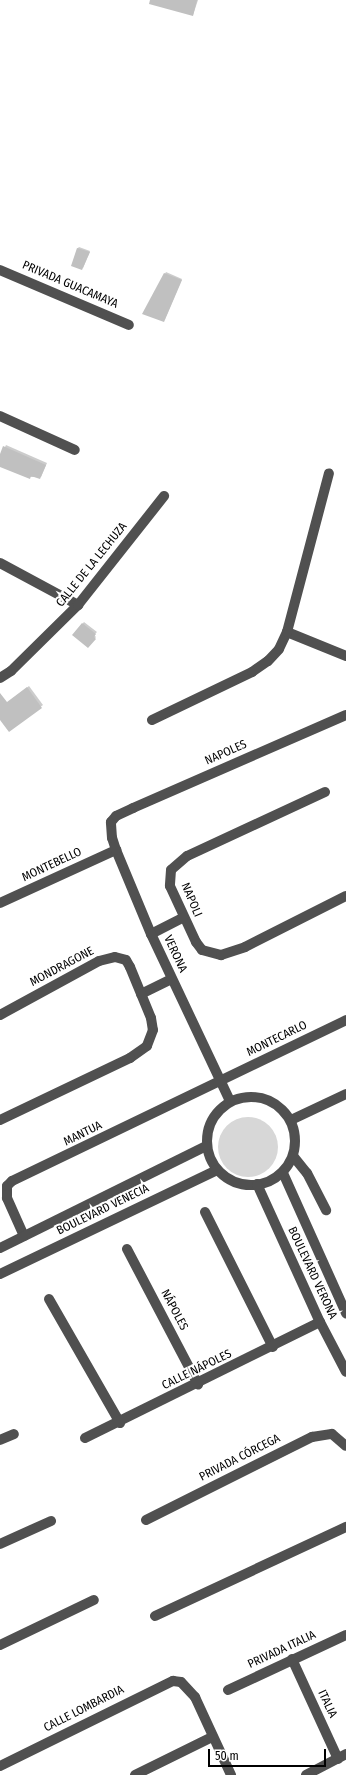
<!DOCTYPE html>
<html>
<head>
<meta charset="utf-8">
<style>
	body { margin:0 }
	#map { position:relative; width:346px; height:1775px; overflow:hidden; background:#fff; font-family:"Fira Sans Condensed",sans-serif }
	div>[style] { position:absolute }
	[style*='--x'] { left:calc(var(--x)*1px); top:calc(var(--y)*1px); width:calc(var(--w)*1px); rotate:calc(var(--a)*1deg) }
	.green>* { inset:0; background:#d7d7d7 }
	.round { border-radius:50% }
	.shadow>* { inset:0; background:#0003 }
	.building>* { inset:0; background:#c0c0c0 }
	.minor>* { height:10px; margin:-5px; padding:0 5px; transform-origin:5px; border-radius:5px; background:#505050 }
	.minor>.ring { margin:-5px; padding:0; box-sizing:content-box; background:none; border:10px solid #505050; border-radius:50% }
	span { translate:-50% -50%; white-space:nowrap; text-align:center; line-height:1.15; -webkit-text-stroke:4px #fff; paint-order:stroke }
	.street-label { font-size:12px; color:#000 }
	.scale { position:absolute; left:208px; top:1749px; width:118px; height:18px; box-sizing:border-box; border:2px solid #000; border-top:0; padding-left:5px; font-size:12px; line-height:14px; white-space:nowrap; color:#000; -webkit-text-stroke:3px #fff; paint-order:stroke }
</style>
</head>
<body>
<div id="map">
	<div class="green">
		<i class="round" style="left:218px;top:1117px;width:60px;height:60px"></i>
	</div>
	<div class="shadow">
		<i style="clip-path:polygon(166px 0,198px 0,193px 15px)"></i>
		<i style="clip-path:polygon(79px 247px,90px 251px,83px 268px,77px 249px)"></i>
		<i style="clip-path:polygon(166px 272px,182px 279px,165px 319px,144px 313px)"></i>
		<i style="clip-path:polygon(6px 445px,47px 463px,41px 477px,30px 477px,0 465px,0 457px)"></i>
		<i style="clip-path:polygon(84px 622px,97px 632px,94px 635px,96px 637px,88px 647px,73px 635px)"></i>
		<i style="clip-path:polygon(29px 686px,43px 705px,9px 730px,0 718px,0 708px)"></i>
	</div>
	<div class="building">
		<i style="clip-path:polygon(150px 0,197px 0,193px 16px,149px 4px)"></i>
		<i style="clip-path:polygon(77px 248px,90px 252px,82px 270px,71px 266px)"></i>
		<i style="clip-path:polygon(164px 273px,182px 280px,164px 322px,142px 314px)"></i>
		<i style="clip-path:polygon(3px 446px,46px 465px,40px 479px,31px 476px,30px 479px,0 467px,0 454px)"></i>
		<i style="clip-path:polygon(82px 623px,96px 634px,94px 637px,96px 639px,88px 648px,72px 635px)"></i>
		<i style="clip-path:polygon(27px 687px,42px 708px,9px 732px,0 720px,0 693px,7px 702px)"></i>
	</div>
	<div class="minor">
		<i style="--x:0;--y:270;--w:140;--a:23.1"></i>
		<i style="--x:0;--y:416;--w:82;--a:24.4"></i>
		<i style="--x:0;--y:563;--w:89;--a:28.3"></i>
		<i style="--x:287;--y:632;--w:64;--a:22.1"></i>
		<i style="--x:0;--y:678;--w:13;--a:-32"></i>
		<i style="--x:11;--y:671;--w:94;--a:-44.6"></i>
		<i style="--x:78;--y:605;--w:139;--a:-51.7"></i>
		<i style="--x:152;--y:720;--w:111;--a:-25.6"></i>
		<i style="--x:252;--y:672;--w:19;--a:-35"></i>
		<i style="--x:268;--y:661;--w:16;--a:-47"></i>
		<i style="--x:279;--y:649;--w:19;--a:-65"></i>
		<i style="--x:287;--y:632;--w:164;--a:-75.2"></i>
		<i style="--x:325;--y:792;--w:152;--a:155.1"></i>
		<i style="--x:187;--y:856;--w:21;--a:139"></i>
		<i style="--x:171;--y:870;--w:16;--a:94"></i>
		<i style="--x:170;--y:886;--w:62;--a:65.1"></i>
		<i style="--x:196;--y:942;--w:10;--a:53"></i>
		<i style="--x:202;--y:950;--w:20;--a:15"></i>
		<i style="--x:221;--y:955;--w:25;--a:-18"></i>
		<i style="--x:245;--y:947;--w:113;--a:-26.8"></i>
		<i style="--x:0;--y:903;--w:128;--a:-24.6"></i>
		<i style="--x:151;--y:934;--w:36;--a:-27"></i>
		<i style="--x:141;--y:994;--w:34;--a:-26"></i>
		<i style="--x:0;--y:1015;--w:113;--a:-28.6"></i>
		<i style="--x:99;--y:961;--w:16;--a:-14"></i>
		<i style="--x:115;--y:957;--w:11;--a:15"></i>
		<i style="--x:126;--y:960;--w:8;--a:60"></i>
		<i style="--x:130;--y:967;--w:55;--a:67.6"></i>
		<i style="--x:151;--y:1018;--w:12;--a:81"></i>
		<i style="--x:153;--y:1030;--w:17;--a:111"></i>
		<i style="--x:147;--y:1046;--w:21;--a:145"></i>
		<i style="--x:130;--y:1058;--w:144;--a:154.5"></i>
		<i class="ring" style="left:207px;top:1097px;width:78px;height:78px"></i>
		<i style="--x:230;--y:1101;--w:185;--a:-115.3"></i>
		<i style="--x:151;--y:934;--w:91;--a:-112.6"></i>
		<i style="--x:116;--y:850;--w:13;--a:-108"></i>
		<i style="--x:112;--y:838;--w:16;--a:-94"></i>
		<i style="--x:111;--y:822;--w:8;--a:-50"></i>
		<i style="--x:116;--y:816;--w:19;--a:-25"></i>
		<i style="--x:133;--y:808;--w:232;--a:-23.6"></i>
		<i style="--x:291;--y:1120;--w:61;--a:-25.3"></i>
		<i style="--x:293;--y:1156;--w:22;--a:51"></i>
		<i style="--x:307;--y:1173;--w:42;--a:62.8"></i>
		<i style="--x:283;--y:1173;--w:154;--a:65.8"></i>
		<i style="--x:257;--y:1184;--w:152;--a:65.5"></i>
		<i style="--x:320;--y:1322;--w:56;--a:62.5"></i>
		<i style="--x:205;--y:1212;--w:151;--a:63.3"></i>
		<i style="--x:24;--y:1236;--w:42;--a:-114.1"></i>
		<i style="--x:7;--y:1198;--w:12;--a:-90"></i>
		<i style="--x:7;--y:1186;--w:7;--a:-45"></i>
		<i style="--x:12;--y:1181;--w:371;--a:-25.7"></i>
		<i style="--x:0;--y:1248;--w:230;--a:-26.3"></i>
		<i style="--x:127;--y:1249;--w:153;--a:62.3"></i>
		<i style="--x:0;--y:1274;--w:241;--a:-25.6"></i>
		<i style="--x:49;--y:1299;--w:143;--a:60.2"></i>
		<i style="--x:85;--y:1438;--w:262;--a:-26.3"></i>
		<i style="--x:0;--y:1440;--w:15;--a:-23"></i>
		<i style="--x:146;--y:1520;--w:186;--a:-26.6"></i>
		<i style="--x:312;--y:1437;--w:20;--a:-9"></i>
		<i style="--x:332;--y:1434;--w:18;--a:41"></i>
		<i style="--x:0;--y:1544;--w:56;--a:-24.3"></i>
		<i style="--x:155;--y:1616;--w:211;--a:-25"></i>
		<i style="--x:0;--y:1645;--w:104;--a:-25.6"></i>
		<i style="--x:292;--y:1659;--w:110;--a:65.3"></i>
		<i style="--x:228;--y:1690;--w:130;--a:-25"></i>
		<i style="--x:0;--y:1766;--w:193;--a:-26.2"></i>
		<i style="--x:173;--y:1681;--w:8;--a:7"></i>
		<i style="--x:181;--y:1682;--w:21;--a:47"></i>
		<i style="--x:195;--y:1697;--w:86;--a:65.2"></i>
		<i style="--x:135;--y:1775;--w:86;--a:-26.3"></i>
		<i style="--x:306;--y:1775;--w:45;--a:-27.7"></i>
	</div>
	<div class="street-label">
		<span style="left:70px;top:285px;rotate:23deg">PRIVADA GUACAMAYA</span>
		<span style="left:92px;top:565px;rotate:-51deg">CALLE DE LA LECHUZA</span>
		<span style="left:226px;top:753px;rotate:-24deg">NAPOLES</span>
		<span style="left:52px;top:865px;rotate:-25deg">MONTEBELLO</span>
		<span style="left:191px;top:900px;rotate:67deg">NAPOLI</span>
		<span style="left:175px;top:954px;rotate:65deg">VERONA</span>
		<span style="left:62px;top:967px;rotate:-28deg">MONDRAGONE</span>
		<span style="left:277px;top:1039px;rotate:-26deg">MONTECARLO</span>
		<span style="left:83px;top:1134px;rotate:-26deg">MANTUA</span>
		<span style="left:103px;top:1210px;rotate:-26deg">BOULEVARD VENECIA</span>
		<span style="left:312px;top:1273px;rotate:65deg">BOULEVARD VERONA</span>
		<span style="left:174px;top:1310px;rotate:62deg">NÁPOLES</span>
		<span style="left:197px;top:1370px;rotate:-26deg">CALLE NÁPOLES</span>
		<span style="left:240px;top:1458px;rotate:-27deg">PRIVADA CÓRCEGA</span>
		<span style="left:282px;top:1650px;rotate:-25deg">PRIVADA ITALIA</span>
		<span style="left:327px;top:1704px;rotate:65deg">ITALIA</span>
		<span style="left:84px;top:1709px;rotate:-27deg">CALLE LOMBARDIA</span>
	</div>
	<div class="scale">50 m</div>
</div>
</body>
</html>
